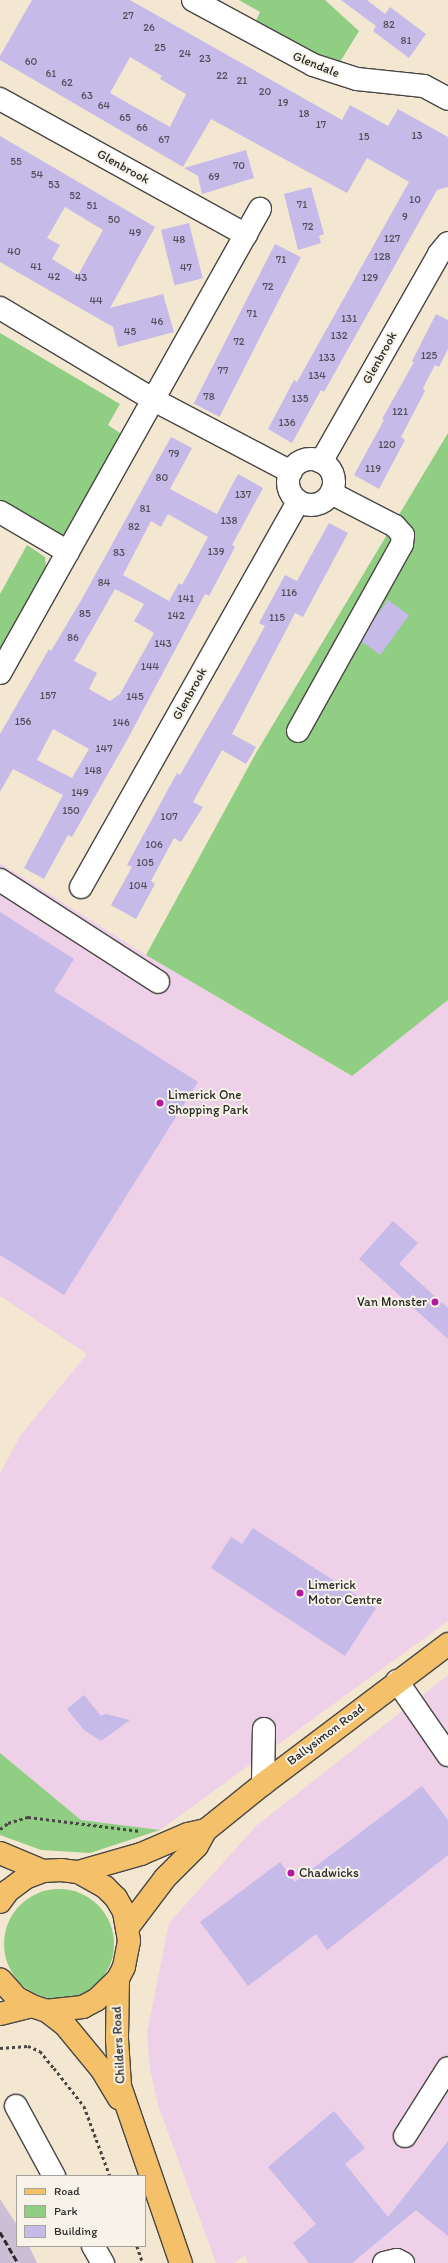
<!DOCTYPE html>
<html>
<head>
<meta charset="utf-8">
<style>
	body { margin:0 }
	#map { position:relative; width:448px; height:2263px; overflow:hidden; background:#f4e7d2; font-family:Itim,sans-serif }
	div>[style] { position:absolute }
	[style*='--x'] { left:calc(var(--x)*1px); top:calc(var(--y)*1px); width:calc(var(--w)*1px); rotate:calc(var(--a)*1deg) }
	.built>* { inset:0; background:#eed0e8 }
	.industrial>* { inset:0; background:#ccbed4 }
	.green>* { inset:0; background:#90ce84 }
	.round { border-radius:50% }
	.building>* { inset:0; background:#c5bae8; transform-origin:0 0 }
	.path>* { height:2.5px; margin-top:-1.25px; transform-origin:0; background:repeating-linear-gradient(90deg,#494744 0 3px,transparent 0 6px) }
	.roads { filter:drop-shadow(1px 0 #494744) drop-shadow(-1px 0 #494744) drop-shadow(0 1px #494744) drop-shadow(0 -1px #494744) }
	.minor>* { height:22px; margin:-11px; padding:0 11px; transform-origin:11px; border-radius:11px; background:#fff }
	.minor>.ring { margin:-11px; padding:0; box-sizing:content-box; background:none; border:22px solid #fff; border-radius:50% }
	.major>* { height:22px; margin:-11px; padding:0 11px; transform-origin:11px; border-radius:11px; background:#f4c16a }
	.rail>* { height:3px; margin-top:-1.5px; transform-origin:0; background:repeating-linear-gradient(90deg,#2b2b2b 0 6px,transparent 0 9px) }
	.dots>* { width:11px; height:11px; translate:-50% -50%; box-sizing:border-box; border:2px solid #f7f3e8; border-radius:50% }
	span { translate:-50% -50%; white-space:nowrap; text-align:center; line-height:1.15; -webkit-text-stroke:4px #f7f3e8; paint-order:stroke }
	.number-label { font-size:11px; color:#524f5a }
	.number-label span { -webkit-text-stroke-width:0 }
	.street-label { font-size:13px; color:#2b2b2b }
	.poi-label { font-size:13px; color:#2b2b2b }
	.left { translate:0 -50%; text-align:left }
	.right { translate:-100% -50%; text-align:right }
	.legend { position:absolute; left:16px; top:2175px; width:130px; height:72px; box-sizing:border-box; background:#f7f3e8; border:1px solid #a5a39c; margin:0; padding:5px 7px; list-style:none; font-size:12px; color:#2b2b2b }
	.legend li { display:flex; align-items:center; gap:8px; height:20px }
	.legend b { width:20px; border:1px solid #a5a39c }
</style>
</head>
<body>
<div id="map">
	<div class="built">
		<i style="clip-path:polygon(0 863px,146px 955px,351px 1076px,448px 1000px,448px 1621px,160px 1830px,81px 1820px,0 1753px,0 1474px,20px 1436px,87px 1354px,0 1296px)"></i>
		<i style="clip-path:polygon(448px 1675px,448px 2263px,248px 2263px,245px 2255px,234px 2263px,216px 2263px,158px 2105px,150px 2069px,147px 2033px,169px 1923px,256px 1826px)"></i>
	</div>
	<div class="industrial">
		<i style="clip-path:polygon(0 2199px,17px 2225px,17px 2246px,29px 2246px,37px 2263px,0 2263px)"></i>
	</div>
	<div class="green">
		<i style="clip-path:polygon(239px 0,325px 0,359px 31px,340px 62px,324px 59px,254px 25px,260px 12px)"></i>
		<i style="clip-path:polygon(0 333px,120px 404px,108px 425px,120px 433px,121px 438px,68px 535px,62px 536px,0 503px)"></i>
		<i style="clip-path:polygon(448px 433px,448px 1000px,352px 1076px,146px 955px,256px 753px)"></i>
		<i style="clip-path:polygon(27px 545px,45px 557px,46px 569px,0 652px,0 594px)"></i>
		<i style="clip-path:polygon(0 1753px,81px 1820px,160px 1830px,90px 1853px,41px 1850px,0 1835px)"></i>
		<i class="round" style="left:4px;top:1889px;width:110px;height:110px"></i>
	</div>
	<div class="building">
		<i style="clip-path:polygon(evenodd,32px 0,130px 0,342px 120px,350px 105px,388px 126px,398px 109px,448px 137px,448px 187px,437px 190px,324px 392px,321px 390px,292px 443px,268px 429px,294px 380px,297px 382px,409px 182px,367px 158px,347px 193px,211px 119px,183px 167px,0 60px,0 56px,32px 0,130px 57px,162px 76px,160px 79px,186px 94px,170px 127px,110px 93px,130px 57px)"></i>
		<i style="clip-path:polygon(341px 0,367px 0,385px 14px,390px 7px,426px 34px,409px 58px,373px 31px,376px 26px)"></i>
		<i style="clip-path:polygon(evenodd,0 136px,155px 227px,110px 308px,163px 294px,174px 332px,118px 347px,113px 327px,0 262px,0 136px,65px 207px,103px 230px,78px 275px,52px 259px,60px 245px,47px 238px,65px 207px)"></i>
		<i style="clip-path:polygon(246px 150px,254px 178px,202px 194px,198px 176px,184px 168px)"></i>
		<i style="clip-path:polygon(311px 187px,324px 234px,319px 236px,321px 243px,298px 250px,284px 194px)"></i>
		<i style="left:189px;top:223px;width:57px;height:29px;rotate:76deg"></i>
		<i style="left:275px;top:244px;width:29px;height:179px;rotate:27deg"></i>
		<i style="clip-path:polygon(436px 314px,448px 320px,448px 349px,439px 367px,435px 365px,423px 388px,425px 391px,401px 437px,405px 440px,379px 489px,354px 475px,384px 420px,382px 419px,414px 362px,412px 361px)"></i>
		<i style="clip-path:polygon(evenodd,171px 437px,192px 448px,170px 489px,217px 514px,238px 474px,263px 488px,232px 545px,235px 547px,209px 596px,205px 594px,126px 742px,72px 837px,68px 835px,44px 879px,24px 868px,63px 795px,13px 769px,0 792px,0 734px,49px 649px,51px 651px,83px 597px,171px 437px,168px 514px,208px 537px,182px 585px,179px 583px,169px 601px,123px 575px,151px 521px,161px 527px,168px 514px,171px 437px,115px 589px,144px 604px,134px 621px,154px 633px,120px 694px,110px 701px,89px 689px,97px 673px,74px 661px,115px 589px,171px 437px,53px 729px,89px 749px,72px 778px,37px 760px,53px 729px)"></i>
		<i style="clip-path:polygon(329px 523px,348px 533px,303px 617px,295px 613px,232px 734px,256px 747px,246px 764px,222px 750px,193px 802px,203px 807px,181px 842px,174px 838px,151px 881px,155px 884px,136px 919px,111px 905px,132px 867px,127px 865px,177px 773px,180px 775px,241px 670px,265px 626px,259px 623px,285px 575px,297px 581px)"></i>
		<i style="left:388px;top:600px;width:26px;height:49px;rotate:36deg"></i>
		<i style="clip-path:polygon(0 912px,74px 959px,54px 991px,198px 1082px,64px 1295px,0 1255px)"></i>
		<i style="clip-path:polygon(393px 1221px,418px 1243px,399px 1264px,448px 1308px,448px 1339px,359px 1259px)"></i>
		<i style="clip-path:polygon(253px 1528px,376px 1608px,345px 1656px,211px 1568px,231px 1537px,242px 1544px)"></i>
		<i style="clip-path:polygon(84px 1695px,101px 1716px,106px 1714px,130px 1720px,101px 1741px,84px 1730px,67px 1709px)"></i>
		<i style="clip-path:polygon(422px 1786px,448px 1820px,448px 1855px,327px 1950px,316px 1934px,248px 1986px,200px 1922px,280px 1862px,295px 1882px)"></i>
		<i style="clip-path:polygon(334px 2111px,365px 2148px,345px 2164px,388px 2217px,448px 2141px,448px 2236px,416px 2210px,352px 2263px,309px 2263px,293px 2243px,316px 2224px,268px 2167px)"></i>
	</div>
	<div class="path">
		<i style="--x:0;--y:1829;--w:10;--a:-37"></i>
		<i style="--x:8;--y:1823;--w:21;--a:-17"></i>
		<i style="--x:28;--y:1817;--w:113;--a:7.1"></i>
		<i style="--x:0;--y:2048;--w:28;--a:-4"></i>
		<i style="--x:28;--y:2046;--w:13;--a:23"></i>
		<i style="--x:40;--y:2051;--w:22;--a:51"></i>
		<i style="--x:54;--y:2068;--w:48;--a:51.7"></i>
		<i style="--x:84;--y:2106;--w:75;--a:69.6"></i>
		<i style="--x:137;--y:2246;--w:18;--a:71"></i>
	</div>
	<div class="roads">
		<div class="minor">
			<i style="--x:193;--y:0;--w:136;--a:28.4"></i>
			<i style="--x:313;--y:65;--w:46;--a:17.7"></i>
			<i style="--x:357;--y:79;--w:67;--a:6"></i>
			<i style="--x:424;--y:86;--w:27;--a:28"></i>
			<i style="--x:0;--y:99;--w:281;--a:28.9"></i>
			<i style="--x:0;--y:308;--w:177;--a:30.9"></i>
			<i style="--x:152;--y:399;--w:157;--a:27.7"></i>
			<i class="ring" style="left:288px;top:459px;width:24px;height:24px"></i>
			<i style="--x:321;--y:462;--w:239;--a:-60.4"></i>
			<i style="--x:439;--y:254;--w:14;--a:-51"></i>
			<i style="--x:0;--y:512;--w:79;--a:30.5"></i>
			<i style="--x:0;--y:673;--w:532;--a:-60.74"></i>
			<i style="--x:298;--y:731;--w:214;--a:-60.9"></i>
			<i style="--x:402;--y:544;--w:9;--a:-84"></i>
			<i style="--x:403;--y:535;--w:12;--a:-132"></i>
			<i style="--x:395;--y:526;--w:72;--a:-152.7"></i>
			<i style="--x:0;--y:880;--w:188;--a:32.8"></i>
			<i style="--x:81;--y:887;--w:442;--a:-60.6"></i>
			<i style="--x:397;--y:1681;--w:90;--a:55.4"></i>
			<i style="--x:263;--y:1784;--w:55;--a:-89"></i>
			<i style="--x:16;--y:2106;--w:80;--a:61.5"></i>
			<i style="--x:405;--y:2136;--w:80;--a:-57.7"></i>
			<i style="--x:93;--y:2246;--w:20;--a:60"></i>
			<i style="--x:384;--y:2263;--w:13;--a:-13"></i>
			<i style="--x:397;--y:2260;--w:7;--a:27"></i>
		</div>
		<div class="major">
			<i style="--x:0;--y:1853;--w:47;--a:22.7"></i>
			<i style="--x:78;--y:1872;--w:66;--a:-15.9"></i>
			<i style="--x:141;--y:1854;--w:51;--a:-23.1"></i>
			<i style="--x:188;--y:1834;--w:18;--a:-13"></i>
			<i style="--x:0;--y:1902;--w:14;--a:-54"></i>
			<i style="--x:8;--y:1891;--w:21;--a:-37"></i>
			<i style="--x:25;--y:1878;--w:19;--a:-21"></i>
			<i style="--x:43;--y:1871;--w:18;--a:-3"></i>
			<i style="--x:61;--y:1870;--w:17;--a:7"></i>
			<i style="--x:78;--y:1872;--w:31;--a:29"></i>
			<i style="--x:105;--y:1887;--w:16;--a:45"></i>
			<i style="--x:116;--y:1898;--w:16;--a:60"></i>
			<i style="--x:124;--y:1912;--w:29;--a:80"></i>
			<i style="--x:129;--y:1941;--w:26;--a:101"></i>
			<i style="--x:124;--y:1967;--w:13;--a:117"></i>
			<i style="--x:118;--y:1979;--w:30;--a:136"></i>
			<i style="--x:96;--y:2000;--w:15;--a:152"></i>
			<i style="--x:83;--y:2007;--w:36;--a:174"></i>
			<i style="--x:47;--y:2011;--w:16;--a:-162"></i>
			<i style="--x:32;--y:2006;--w:17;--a:-152"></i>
			<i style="--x:17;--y:1998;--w:25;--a:-132"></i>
			<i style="--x:128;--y:1927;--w:61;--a:-52.9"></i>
			<i style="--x:165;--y:1878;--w:45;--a:-45"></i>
			<i style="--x:197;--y:1846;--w:18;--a:-61"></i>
			<i style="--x:206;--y:1830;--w:73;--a:-38.9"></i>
			<i style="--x:263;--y:1784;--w:232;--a:-37.1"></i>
			<i style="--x:118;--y:1979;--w:60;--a:91"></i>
			<i style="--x:117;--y:2039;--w:47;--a:86.3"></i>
			<i style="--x:120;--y:2086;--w:187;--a:71"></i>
			<i style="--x:47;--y:2011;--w:23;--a:38"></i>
			<i style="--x:65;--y:2025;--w:58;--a:50.6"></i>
			<i style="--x:102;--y:2070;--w:33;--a:59"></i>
			<i style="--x:0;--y:2014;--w:33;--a:-14"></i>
		</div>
	</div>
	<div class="rail">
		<i style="--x:0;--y:2232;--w:36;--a:60"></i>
	</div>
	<div class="dots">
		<i style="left:160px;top:1103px;background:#b5179e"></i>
		<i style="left:435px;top:1302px;background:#b5179e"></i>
		<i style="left:300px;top:1593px;background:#b5179e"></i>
		<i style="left:291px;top:1873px;background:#b5179e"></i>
	</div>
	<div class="number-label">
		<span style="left:128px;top:16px">27</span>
		<span style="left:389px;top:25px">82</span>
		<span style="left:149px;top:28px">26</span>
		<span style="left:406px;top:41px">81</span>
		<span style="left:160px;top:48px">25</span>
		<span style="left:185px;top:54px">24</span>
		<span style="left:205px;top:59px">23</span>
		<span style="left:31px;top:62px">60</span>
		<span style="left:51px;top:74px">61</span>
		<span style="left:222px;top:76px">22</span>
		<span style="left:242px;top:81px">21</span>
		<span style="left:67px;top:83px">62</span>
		<span style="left:265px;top:92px">20</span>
		<span style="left:87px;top:96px">63</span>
		<span style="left:283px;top:103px">19</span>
		<span style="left:104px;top:106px">64</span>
		<span style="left:304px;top:114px">18</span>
		<span style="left:125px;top:118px">65</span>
		<span style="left:321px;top:125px">17</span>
		<span style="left:142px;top:128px">66</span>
		<span style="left:417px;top:136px">13</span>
		<span style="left:364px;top:137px">15</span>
		<span style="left:164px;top:140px">67</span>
		<span style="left:16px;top:162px">55</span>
		<span style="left:239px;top:166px">70</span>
		<span style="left:37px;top:175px">54</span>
		<span style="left:214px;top:177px">69</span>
		<span style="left:54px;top:185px">53</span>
		<span style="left:75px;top:196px">52</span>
		<span style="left:415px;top:200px">10</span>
		<span style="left:302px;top:205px">71</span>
		<span style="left:92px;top:206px">51</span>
		<span style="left:405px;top:217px">9</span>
		<span style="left:114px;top:220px">50</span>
		<span style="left:308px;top:227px">72</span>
		<span style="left:135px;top:233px">49</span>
		<span style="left:392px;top:239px">127</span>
		<span style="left:179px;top:240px">48</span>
		<span style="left:14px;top:252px">40</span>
		<span style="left:382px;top:257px">128</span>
		<span style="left:281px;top:260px">71</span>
		<span style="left:36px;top:267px">41</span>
		<span style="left:186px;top:268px">47</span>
		<span style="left:54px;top:277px">42</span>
		<span style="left:81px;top:278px">43</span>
		<span style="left:370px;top:278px">129</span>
		<span style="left:268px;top:287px">72</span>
		<span style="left:96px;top:301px">44</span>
		<span style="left:252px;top:314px">71</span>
		<span style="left:349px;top:319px">131</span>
		<span style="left:157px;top:322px">46</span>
		<span style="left:130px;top:332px">45</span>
		<span style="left:339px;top:336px">132</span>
		<span style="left:239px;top:342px">72</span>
		<span style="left:429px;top:356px">125</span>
		<span style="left:327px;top:358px">133</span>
		<span style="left:223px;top:371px">77</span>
		<span style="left:317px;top:376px">134</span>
		<span style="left:209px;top:397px">78</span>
		<span style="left:300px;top:399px">135</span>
		<span style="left:400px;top:412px">121</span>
		<span style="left:287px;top:423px">136</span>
		<span style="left:387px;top:445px">120</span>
		<span style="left:174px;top:454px">79</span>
		<span style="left:373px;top:469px">119</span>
		<span style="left:162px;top:478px">80</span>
		<span style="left:243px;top:495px">137</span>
		<span style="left:145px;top:509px">81</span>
		<span style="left:229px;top:521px">138</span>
		<span style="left:134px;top:527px">82</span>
		<span style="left:216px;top:552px">139</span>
		<span style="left:119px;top:553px">83</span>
		<span style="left:104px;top:583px">84</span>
		<span style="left:289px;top:593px">116</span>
		<span style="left:186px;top:599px">141</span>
		<span style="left:85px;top:614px">85</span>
		<span style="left:176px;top:616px">142</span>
		<span style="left:277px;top:618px">115</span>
		<span style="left:73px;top:638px">86</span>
		<span style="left:163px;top:644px">143</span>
		<span style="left:150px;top:667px">144</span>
		<span style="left:48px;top:696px">157</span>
		<span style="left:135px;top:697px">145</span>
		<span style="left:23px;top:722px">156</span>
		<span style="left:121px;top:723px">146</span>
		<span style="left:104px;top:749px">147</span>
		<span style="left:93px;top:771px">148</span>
		<span style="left:80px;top:793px">149</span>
		<span style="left:71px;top:811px">150</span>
		<span style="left:169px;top:817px">107</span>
		<span style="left:154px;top:845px">106</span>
		<span style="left:145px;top:863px">105</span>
		<span style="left:138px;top:886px">104</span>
	</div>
	<div class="street-label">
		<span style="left:316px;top:65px;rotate:22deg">Glendale</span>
		<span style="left:123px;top:167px;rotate:29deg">Glenbrook</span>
		<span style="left:380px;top:358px;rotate:-61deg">Glenbrook</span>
		<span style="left:190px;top:694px;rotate:-61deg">Glenbrook</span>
		<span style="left:326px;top:1735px;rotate:-37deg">Ballysimon Road</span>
		<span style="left:119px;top:2045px;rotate:-93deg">Childers Road</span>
	</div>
	<div class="poi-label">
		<span class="left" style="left:168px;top:1103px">Limerick One<br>Shopping Park</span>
		<span class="right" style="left:427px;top:1302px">Van Monster</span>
		<span class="left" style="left:308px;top:1593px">Limerick<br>Motor Centre</span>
		<span class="left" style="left:299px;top:1873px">Chadwicks</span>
	</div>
	<ul class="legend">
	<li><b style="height:5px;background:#f4c16a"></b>Road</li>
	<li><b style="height:11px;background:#90ce84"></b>Park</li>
	<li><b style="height:11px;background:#c5bae8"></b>Building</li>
	</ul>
</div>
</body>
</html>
